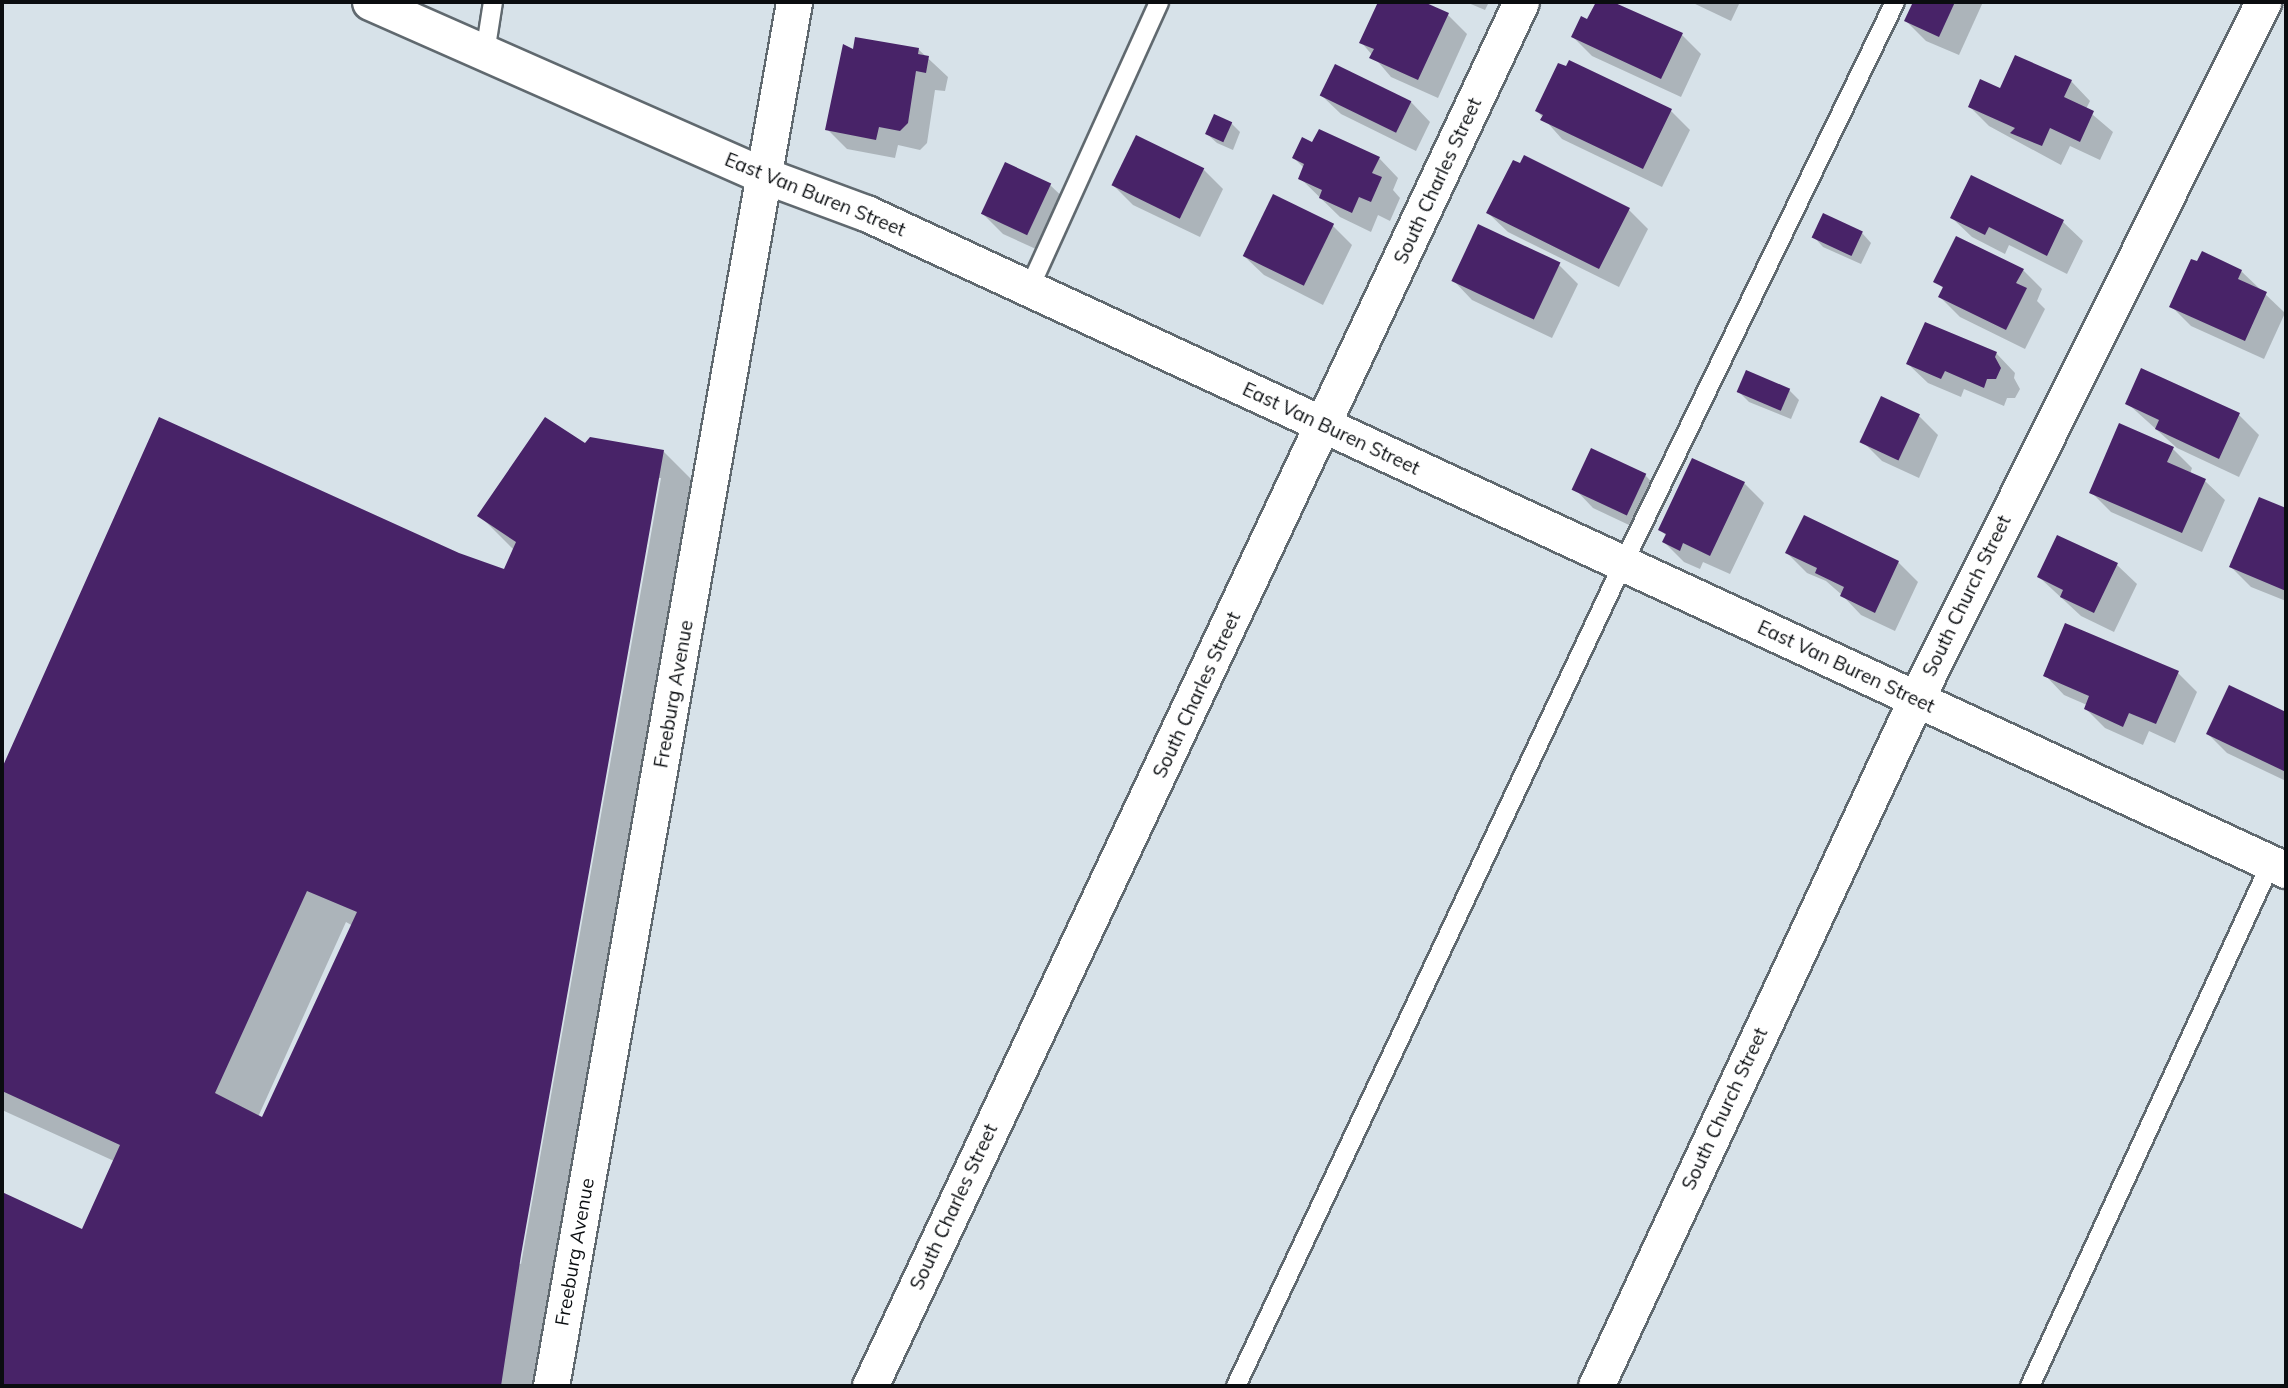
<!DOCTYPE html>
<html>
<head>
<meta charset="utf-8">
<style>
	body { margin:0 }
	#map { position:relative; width:2288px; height:1388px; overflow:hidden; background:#d7e2e9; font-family:Mulish,sans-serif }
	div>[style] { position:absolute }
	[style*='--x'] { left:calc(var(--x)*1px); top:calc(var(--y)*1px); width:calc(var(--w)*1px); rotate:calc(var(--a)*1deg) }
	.shadow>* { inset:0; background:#0003 }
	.building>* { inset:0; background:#482368; transform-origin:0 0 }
	.roads { filter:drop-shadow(2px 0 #60696f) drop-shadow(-2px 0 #60696f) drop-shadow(0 2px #60696f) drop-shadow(0 -2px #60696f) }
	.service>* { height:18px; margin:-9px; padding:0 9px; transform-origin:9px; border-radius:9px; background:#fff }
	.minor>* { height:35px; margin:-17.5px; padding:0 17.5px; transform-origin:17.5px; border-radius:17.5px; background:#fff }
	span { translate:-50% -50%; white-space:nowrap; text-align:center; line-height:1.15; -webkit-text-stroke:7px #fff; paint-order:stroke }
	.street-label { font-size:19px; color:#0a0d10 }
	.frame { position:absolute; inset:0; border:4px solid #0a0d10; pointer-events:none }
</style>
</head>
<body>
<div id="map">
	<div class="shadow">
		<i style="clip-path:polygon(1379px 2px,1419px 2px,1448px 15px,1467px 34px,1438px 98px,1391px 77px,1361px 42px)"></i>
		<i style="clip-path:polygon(1466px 2px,1489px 2px,1485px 10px)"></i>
		<i style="clip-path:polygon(1597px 2px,1609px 2px,1682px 35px,1701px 54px,1681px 97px,1592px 56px,1573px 37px,1588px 22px)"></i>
		<i style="clip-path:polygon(1691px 2px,1740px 2px,1731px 21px)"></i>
		<i style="clip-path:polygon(1915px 2px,1983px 2px,1959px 55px,1926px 41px,1906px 21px)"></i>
		<i style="clip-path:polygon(918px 49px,948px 77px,945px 91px,935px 90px,927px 143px,920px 150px,898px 145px,895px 158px,847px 149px,827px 129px,854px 52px)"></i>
		<i style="clip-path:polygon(2071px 81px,2090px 101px,2086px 109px,2113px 132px,2100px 160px,2070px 146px,2061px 165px,1989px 126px,1970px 107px,2001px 90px)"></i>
		<i style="clip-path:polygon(1321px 95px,1411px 102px,1430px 122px,1416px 151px,1341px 114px)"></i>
		<i style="clip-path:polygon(1537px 111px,1671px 111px,1690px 130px,1662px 187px,1562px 139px)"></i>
		<i style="clip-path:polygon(1231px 123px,1240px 132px,1233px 150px,1217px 143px,1207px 134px)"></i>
		<i style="clip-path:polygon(1294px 158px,1379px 158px,1398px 178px,1393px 190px,1400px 198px,1390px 221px,1378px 215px,1371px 232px,1340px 217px,1300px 178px,1304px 168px)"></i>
		<i style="clip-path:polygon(1005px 164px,1050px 185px,1070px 204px,1047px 254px,1003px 234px,983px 214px)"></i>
		<i style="clip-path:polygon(1204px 170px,1223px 189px,1200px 237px,1133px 205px,1113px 185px)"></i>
		<i style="clip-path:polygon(1971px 177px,2063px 222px,2083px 241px,2067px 274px,2009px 245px,2005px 254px,1972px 237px,1952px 218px)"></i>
		<i style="clip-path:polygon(1628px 209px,1648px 229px,1619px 287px,1508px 232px,1488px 213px)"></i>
		<i style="clip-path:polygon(1333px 226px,1352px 245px,1323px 305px,1264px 275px,1244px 256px)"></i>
		<i style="clip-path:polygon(1862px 233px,1871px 243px,1861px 264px,1823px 247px,1814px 237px)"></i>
		<i style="clip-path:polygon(1559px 265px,1578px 284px,1552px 338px,1472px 300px,1453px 280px)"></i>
		<i style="clip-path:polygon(2023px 270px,2042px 289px,2037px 301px,2045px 309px,2025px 349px,1960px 317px,1940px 297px,1944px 289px,1936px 281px)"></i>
		<i style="clip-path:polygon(2241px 271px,2285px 313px,2264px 359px,2191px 326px,2171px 306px)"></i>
		<i style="clip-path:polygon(1996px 353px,2015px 373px,2014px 378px,2020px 389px,2015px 398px,2007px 398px,2004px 406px,1964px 389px,1961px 397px,1928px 383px,1908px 364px)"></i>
		<i style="clip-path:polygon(2142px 370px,2239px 415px,2259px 435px,2239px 477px,2177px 448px,2127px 403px)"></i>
		<i style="clip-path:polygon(1789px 390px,1799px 400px,1791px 419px,1749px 402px,1739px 392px)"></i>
		<i style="clip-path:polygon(1919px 416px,1938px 435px,1919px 478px,1882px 461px,1862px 441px)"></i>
		<i style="clip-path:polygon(evenodd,160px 419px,458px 554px,505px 571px,513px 549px,480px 516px,586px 446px,663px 451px,700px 488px,543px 1386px,2px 1386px,2px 1194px,82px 1231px,114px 1161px,2px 1110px,2px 772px,160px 419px,657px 478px,661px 478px,521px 1264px,517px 1263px,657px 478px,160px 419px,346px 922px,353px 926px,263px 1119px,258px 1117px,346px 922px)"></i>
		<i style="clip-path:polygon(2173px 449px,2192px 468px,2190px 474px,2205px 481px,2225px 500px,2202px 552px,2111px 512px,2091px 492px)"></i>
		<i style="clip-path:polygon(1645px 475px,1664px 495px,1646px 533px,1593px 508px,1574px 488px)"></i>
		<i style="clip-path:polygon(1744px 483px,1764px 503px,1730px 574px,1703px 562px,1700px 569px,1684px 562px,1664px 542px,1667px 536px,1660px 530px)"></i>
		<i style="clip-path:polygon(2260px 499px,2286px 510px,2286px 601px,2251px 587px,2231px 567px)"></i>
		<i style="clip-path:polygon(2058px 537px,2117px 565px,2137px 584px,2114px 632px,2081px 616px,2039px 577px)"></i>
		<i style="clip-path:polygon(1787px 553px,1898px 562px,1918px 582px,1895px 631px,1861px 615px,1842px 595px,1826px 581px,1807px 573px)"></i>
		<i style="clip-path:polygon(2178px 673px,2197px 692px,2175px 743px,2149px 731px,2143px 745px,2105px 728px,2086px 709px,2087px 705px,2064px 695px,2045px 675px)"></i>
		<i style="clip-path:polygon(2230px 687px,2286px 714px,2286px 781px,2227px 753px,2208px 734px)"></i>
	</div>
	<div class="building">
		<i style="clip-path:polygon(1378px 2px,1424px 2px,1449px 13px,1418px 80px,1369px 58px,1374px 49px,1359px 43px)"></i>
		<i style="clip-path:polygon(1596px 2px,1613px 2px,1683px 33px,1661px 79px,1571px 37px,1581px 16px,1587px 19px)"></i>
		<i style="clip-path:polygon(1913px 2px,1955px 2px,1939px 37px,1904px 21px)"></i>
		<i style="clip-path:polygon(855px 37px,919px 48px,918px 54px,929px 56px,926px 73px,916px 71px,908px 123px,900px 131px,879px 127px,876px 140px,825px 130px,843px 44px,853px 49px)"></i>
		<i style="clip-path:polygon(2015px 55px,2072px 80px,2064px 97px,2094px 111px,2080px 142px,2050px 128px,2042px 146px,2010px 133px,2015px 128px,1968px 107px,1980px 79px,2000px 88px)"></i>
		<i style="clip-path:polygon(1569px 60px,1672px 109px,1643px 169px,1540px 120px,1543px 115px,1535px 111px,1558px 63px,1566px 66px)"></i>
		<i style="left:1335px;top:64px;width:85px;height:35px;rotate:26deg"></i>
		<i style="left:1214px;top:114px;width:20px;height:22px;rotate:24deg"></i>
		<i style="clip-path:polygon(1319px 129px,1380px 157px,1372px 173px,1382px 177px,1371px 202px,1359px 197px,1352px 213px,1319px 198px,1322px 190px,1298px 179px,1304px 164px,1292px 158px,1302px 137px,1312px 142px)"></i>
		<i style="left:1136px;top:135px;width:76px;height:56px;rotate:26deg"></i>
		<i style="clip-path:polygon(1524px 155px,1630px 208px,1599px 269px,1486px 213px,1513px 160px,1520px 163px)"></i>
		<i style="left:1005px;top:162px;width:51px;height:57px;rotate:25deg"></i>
		<i style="clip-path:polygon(1971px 175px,2064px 220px,2047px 256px,1989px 227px,1985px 235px,1950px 218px)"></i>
		<i style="left:1273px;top:194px;width:68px;height:69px;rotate:26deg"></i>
		<i style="left:1823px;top:213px;width:44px;height:27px;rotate:25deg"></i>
		<i style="left:1478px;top:224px;width:91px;height:63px;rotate:25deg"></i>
		<i style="clip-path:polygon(1956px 236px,2024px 269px,2016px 283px,2027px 288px,2006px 330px,1938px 297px,1943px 287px,1933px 282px)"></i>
		<i style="clip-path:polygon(2202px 251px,2242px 270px,2238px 279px,2267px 292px,2245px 341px,2169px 307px,2191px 259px,2197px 261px)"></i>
		<i style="clip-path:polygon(1925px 322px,1997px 352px,1995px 357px,2001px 368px,1996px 379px,1987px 379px,1984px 388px,1945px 371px,1941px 379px,1906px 364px)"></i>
		<i style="clip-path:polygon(2141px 368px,2240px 413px,2219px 459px,2155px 429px,2159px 420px,2125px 404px)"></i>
		<i style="left:1746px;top:370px;width:48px;height:24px;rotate:23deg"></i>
		<i style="left:1881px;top:396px;width:43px;height:51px;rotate:25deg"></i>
		<i style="clip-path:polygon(evenodd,159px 417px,459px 553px,504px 569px,516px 542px,477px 516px,545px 417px,585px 443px,590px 437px,664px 450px,521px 1255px,501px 1386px,2px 1386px,2px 1192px,82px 1229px,120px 1145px,2px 1091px,2px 768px,159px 417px,307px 891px,357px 912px,262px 1117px,215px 1093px,307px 891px)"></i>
		<i style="clip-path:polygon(2119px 423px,2174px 447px,2167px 462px,2206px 479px,2182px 533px,2089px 493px)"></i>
		<i style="left:1591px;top:448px;width:61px;height:46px;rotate:25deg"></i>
		<i style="clip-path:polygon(1692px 458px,1745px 482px,1710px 556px,1683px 543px,1680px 551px,1662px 542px,1666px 534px,1658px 530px)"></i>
		<i style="clip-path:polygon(2259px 497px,2286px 508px,2286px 591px,2229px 567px)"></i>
		<i style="clip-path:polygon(1804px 515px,1899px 561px,1875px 613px,1840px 596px,1844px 587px,1815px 573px,1817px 568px,1785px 553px)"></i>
		<i style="clip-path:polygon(2057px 535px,2118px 563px,2094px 613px,2060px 597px,2063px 590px,2037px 577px)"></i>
		<i style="clip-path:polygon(2065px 623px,2179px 671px,2156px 724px,2129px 713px,2123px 727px,2084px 709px,2089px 696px,2043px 676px)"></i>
		<i style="clip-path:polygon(2229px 685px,2286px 712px,2286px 772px,2206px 734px)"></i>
	</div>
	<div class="roads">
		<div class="service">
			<i style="--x:485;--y:53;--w:52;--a:-81.1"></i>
			<i style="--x:1029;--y:289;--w:315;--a:-65.6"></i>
			<i style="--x:1236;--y:1386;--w:909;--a:-64.79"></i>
			<i style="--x:1623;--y:564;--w:624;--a:-64.17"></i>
			<i style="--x:2030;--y:1386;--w:576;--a:-65.26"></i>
		</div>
		<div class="minor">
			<i style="--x:370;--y:2;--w:429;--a:23.8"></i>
			<i style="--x:763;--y:175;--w:110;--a:20.3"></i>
			<i style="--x:866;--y:213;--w:1565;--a:24.83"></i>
			<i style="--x:551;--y:1386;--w:1405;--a:-80.04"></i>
			<i style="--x:870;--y:1386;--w:1529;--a:-64.81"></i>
			<i style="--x:1596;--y:1386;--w:758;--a:-65.02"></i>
			<i style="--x:1916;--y:699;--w:779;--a:-63.53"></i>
		</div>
	</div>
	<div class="street-label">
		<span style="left:1438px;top:181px;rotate:-65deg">South Charles Street</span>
		<span style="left:815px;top:195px;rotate:22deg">East Van Buren Street</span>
		<span style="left:1331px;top:429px;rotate:25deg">East Van Buren Street</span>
		<span style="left:1967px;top:596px;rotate:-64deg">South Church Street</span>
		<span style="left:1846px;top:667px;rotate:25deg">East Van Buren Street</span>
		<span style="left:674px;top:694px;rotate:-80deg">Freeburg Avenue</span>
		<span style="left:1197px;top:695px;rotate:-65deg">South Charles Street</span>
		<span style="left:1725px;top:1109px;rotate:-65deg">South Church Street</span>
		<span style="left:954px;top:1207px;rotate:-65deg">South Charles Street</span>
		<span style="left:575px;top:1252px;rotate:-80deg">Freeburg Avenue</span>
	</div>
	<div class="frame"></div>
</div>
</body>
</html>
